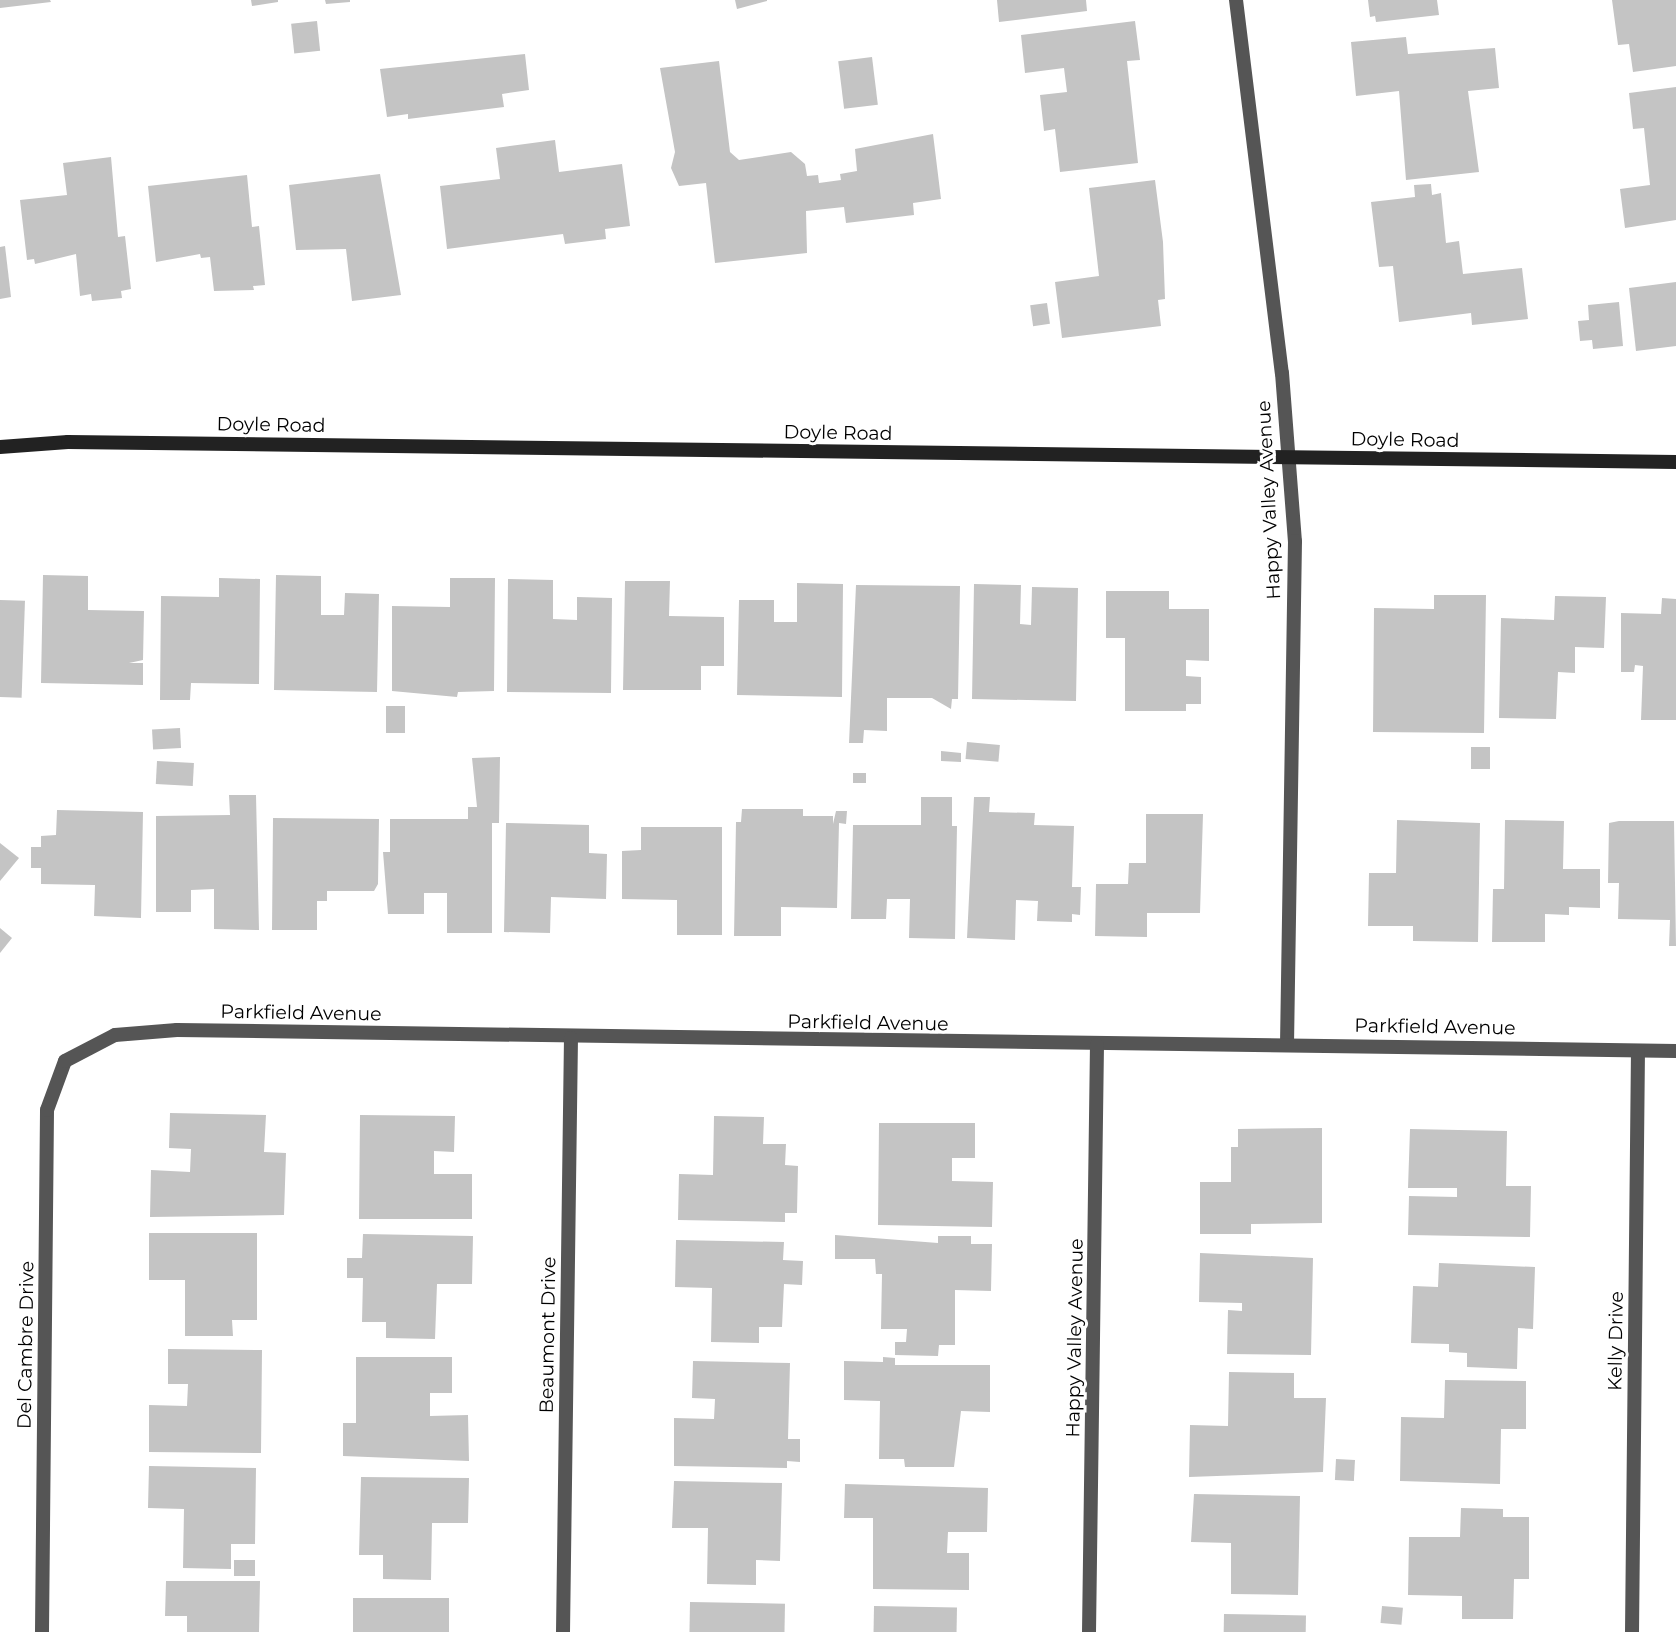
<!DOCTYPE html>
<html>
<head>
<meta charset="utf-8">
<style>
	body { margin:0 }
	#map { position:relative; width:1676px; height:1632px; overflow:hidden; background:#fff; font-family:Montserrat,sans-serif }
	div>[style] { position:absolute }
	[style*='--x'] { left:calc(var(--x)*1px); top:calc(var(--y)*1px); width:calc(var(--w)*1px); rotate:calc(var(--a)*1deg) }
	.building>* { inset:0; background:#c4c4c4; transform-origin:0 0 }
	.street>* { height:14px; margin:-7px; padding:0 7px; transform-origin:7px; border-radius:7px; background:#555 }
	.secondary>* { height:14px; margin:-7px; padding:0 7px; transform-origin:7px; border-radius:7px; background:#222 }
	span { translate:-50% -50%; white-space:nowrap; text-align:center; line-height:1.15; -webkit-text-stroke:6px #fff; paint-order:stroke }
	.street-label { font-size:19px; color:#000 }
</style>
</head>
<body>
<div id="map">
	<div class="building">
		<i style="clip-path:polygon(0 0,50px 0,51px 2px,0 8px)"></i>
		<i style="clip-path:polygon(251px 0,278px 0,278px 2px,252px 6px)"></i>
		<i style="clip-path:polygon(325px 0,350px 0,350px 2px,326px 4px)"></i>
		<i style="clip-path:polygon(735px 0,767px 0,767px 1px,737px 9px)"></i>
		<i style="clip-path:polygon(997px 0,1086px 0,1087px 11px,999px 22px)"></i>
		<i style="clip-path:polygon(1368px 0,1437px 0,1439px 15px,1376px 22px,1375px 16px,1370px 17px)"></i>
		<i style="clip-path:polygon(1612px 0,1676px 0,1676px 66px,1633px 72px,1629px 44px,1618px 45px)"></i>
		<i style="left:317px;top:21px;width:30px;height:26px;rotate:84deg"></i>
		<i style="clip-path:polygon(1135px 21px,1140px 60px,1127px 61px,1138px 163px,1060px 172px,1055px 129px,1044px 131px,1040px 95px,1067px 92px,1064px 68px,1025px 73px,1021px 35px)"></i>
		<i style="clip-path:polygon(1406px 37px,1408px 54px,1495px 48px,1499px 88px,1468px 91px,1479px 172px,1406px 180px,1399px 91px,1356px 96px,1351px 42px)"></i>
		<i style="clip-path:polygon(525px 54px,529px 90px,502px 94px,504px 107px,408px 119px,408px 114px,387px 117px,380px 69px)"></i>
		<i style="left:872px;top:57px;width:48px;height:34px;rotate:83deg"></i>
		<i style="clip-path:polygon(719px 61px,730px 152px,739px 160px,791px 152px,805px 164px,807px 176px,818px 175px,819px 183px,841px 180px,840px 174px,857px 171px,855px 149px,933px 134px,941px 199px,913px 203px,914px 215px,846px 223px,844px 207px,806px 211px,807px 253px,715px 263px,706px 183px,679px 186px,671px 168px,675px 152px,660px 68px)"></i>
		<i style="clip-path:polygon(1676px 87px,1676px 220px,1625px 228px,1620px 189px,1650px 185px,1644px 128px,1633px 129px,1629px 93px)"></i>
		<i style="clip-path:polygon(555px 140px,559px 172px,622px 164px,630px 226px,605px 229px,606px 239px,565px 244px,563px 234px,447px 249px,440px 186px,500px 179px,496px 148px)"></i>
		<i style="clip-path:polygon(111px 157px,118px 237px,125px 236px,131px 289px,121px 291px,122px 298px,92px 301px,91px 294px,80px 296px,76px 254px,35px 264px,34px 259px,27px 260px,20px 200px,67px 195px,63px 163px)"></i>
		<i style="clip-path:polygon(380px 174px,401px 295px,352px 301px,346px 249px,296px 250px,289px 185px)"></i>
		<i style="clip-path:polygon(247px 175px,252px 227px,259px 226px,265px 285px,253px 286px,254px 290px,214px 291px,210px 257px,201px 258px,200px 254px,156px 262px,148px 186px)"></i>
		<i style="clip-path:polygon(1155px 180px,1163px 242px,1165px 299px,1158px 300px,1161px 326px,1062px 338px,1055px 282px,1099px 276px,1089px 188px)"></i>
		<i style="clip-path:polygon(1431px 184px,1432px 195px,1441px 193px,1446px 243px,1459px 241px,1463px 274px,1522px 268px,1528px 319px,1472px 325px,1471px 313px,1399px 322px,1393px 266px,1379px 267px,1371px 202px,1415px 197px,1414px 185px)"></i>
		<i style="clip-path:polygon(5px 246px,11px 297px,0 299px,0 247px)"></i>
		<i style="clip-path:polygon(1676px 282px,1676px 346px,1636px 351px,1629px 288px)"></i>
		<i style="clip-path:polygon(1619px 302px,1623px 346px,1593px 349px,1592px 340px,1580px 341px,1578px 321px,1589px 320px,1588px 305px)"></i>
		<i style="left:1047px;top:303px;width:21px;height:17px;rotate:82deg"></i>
		<i style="clip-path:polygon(43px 575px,88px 576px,88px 610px,144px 611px,143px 660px,129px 663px,143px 663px,143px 685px,41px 683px)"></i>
		<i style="clip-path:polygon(276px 575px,321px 576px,321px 615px,344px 615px,345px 593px,379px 594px,377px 692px,274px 690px)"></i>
		<i style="clip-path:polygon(219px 578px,260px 579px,259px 684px,191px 683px,190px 700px,160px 700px,161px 596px,219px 597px)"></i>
		<i style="clip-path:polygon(450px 578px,495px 578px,494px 691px,458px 692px,457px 697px,392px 691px,392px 606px,450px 607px)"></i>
		<i style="clip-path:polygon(508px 579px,553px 580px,553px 619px,577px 620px,577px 597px,612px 598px,611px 693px,507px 692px)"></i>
		<i style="clip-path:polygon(625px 581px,670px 581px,669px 616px,724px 617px,724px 666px,701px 666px,701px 690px,623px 690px)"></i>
		<i style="clip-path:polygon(797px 583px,843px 584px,842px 697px,737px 695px,739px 600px,774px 600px,774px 622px,797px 622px)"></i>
		<i style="clip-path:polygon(974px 584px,1021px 585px,1020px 624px,1031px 625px,1032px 587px,1078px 588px,1076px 701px,972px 699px)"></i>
		<i style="clip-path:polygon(856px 585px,960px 586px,958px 699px,952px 699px,951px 709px,932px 698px,887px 698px,887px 731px,864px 730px,863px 743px,849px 743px)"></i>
		<i style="clip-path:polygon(1106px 591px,1169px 591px,1169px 609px,1209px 609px,1209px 661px,1186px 660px,1186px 676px,1201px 677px,1201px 704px,1186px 704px,1186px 711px,1125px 711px,1125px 638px,1106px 638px)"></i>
		<i style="clip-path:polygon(1434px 595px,1486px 595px,1484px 733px,1373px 732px,1374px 608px,1434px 609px)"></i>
		<i style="clip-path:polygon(1555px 596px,1606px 597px,1604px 648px,1575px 647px,1575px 673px,1558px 672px,1556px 719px,1499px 718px,1501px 618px,1554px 620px)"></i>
		<i style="clip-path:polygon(1662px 598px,1676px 599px,1676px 720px,1641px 720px,1643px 666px,1635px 665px,1634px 672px,1621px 672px,1621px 613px,1661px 614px)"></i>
		<i style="left:0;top:600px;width:25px;height:97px;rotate:2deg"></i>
		<i style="left:386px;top:706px;width:19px;height:27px"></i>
		<i style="left:180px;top:728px;width:20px;height:28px;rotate:87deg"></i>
		<i style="left:967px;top:742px;width:33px;height:17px;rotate:5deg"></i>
		<i style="left:1490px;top:747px;width:22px;height:19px;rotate:90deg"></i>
		<i style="clip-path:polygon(941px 751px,961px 753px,961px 762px,941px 761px)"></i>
		<i style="clip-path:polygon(500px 757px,499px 823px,492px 823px,492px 933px,447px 933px,447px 893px,424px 893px,424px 914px,388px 914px,383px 852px,390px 852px,390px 819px,468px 819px,468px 807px,477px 807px,472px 758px)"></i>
		<i style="left:157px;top:761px;width:37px;height:23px;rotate:3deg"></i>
		<i style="left:853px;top:773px;width:13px;height:10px"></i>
		<i style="clip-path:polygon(229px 795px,256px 795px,259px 930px,214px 929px,214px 889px,191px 890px,191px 912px,156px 912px,156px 816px,230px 815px)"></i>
		<i style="clip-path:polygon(921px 797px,952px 797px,952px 826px,957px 826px,955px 939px,909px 938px,910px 899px,887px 899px,886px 919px,851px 919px,853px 825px,921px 825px)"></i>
		<i style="clip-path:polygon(974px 797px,990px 797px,989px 812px,1035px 813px,1034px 825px,1074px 826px,1072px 887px,1081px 887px,1080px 915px,1072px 914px,1072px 922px,1037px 921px,1038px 901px,1016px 900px,1015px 940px,967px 938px)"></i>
		<i style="clip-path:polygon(742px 809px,803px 809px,803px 816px,833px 816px,833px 824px,836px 811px,847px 811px,846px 824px,839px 823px,837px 908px,781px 907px,781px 936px,734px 936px,736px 822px,741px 822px)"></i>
		<i style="clip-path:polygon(57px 810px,143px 812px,141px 918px,94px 916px,95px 885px,41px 884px,41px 868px,31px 868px,31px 847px,41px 847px,41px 836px,56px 835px)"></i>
		<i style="clip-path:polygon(1146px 814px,1203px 814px,1200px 913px,1147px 913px,1147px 937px,1095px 936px,1096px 884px,1128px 884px,1129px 863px,1146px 863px)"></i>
		<i style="clip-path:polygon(273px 818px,379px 819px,378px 884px,374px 891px,327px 891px,327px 901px,317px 901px,317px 930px,272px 930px)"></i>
		<i style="clip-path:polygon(1397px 820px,1480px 823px,1478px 942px,1413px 941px,1413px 926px,1368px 926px,1369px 873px,1396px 873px)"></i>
		<i style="clip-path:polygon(1505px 820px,1564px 821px,1563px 869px,1600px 869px,1600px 908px,1569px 907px,1569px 915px,1545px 914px,1545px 942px,1492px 942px,1493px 889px,1504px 889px)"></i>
		<i style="clip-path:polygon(1619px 821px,1674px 821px,1676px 946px,1669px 946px,1670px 920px,1618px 919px,1619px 883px,1608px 883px,1609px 823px)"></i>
		<i style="clip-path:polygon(506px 823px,589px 825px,589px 853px,607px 854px,606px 899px,551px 897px,550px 933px,504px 932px)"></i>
		<i style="clip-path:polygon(641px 827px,722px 827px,722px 935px,677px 935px,677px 900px,622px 899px,622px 851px,641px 850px)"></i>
		<i style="clip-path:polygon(0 843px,19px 858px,0 881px)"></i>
		<i style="clip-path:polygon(0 928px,12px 938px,0 953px)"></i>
		<i style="clip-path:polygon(170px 1113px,266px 1115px,264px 1152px,286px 1153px,284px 1215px,150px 1217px,151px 1170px,190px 1172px,191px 1149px,169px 1148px)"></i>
		<i style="clip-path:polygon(360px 1115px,455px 1116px,454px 1152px,434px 1151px,434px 1174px,472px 1174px,472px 1219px,359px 1219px)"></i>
		<i style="clip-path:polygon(714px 1116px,764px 1117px,763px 1144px,786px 1144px,785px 1165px,798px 1166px,797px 1213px,785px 1213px,785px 1222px,678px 1220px,679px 1174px,713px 1175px)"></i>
		<i style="clip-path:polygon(879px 1123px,975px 1123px,975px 1158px,952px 1158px,952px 1181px,993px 1182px,992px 1227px,878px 1225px)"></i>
		<i style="clip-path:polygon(1322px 1128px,1322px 1223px,1251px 1224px,1251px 1234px,1200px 1234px,1200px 1182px,1231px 1182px,1231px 1147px,1238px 1147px,1238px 1129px)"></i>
		<i style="clip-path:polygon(1410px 1129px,1507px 1131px,1506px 1186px,1531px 1186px,1530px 1237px,1408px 1235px,1409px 1196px,1457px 1197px,1457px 1188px,1408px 1188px)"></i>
		<i style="clip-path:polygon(149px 1233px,257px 1233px,257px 1320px,232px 1320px,233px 1336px,185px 1336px,185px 1280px,149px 1280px)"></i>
		<i style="clip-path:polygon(363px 1234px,473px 1236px,472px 1284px,437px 1284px,435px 1339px,386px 1338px,386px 1322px,362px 1322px,363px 1278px,347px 1278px,347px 1258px,362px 1258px)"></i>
		<i style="clip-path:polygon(835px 1235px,938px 1243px,938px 1236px,971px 1236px,971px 1244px,992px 1244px,991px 1291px,955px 1290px,955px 1345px,939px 1345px,938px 1356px,895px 1355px,895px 1342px,906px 1342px,907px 1329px,881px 1329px,882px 1274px,876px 1274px,875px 1259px,835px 1259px)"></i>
		<i style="clip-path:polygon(676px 1240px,784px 1242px,783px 1260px,803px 1261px,802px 1285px,784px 1284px,782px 1327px,759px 1327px,759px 1343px,711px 1342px,712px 1288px,675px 1287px)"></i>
		<i style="clip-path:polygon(1200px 1253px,1313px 1258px,1311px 1355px,1227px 1354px,1228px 1310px,1242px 1311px,1242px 1303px,1199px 1302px)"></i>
		<i style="clip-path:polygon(1439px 1263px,1535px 1267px,1533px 1329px,1518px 1328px,1517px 1369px,1467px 1367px,1467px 1353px,1449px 1352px,1449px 1344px,1411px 1343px,1413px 1286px,1438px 1287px)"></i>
		<i style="clip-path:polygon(168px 1349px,262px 1350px,261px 1453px,149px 1452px,149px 1405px,187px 1406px,188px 1384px,168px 1384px)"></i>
		<i style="clip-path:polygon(356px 1357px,452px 1357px,452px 1393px,430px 1393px,430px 1416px,468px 1415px,469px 1461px,343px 1456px,343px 1423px,356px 1423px)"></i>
		<i style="clip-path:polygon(883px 1357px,895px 1358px,895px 1365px,990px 1365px,990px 1412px,961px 1411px,954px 1467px,905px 1467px,904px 1459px,879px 1459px,880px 1401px,844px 1400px,844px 1361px,883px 1362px)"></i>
		<i style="clip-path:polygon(693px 1361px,790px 1363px,788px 1439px,800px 1439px,800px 1462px,787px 1461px,787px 1468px,674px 1466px,674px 1418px,714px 1419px,715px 1399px,692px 1398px)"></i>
		<i style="clip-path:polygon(1229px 1372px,1294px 1373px,1294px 1398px,1326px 1398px,1323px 1472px,1189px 1477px,1190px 1425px,1228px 1426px)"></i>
		<i style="clip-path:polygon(1445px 1380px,1526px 1381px,1526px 1429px,1501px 1429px,1500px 1484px,1400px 1481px,1401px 1417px,1444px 1418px)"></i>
		<i style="left:1336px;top:1459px;width:19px;height:21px;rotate:3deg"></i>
		<i style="clip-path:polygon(149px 1466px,256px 1468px,255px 1544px,231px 1544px,231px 1569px,183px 1568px,184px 1509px,148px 1508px)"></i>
		<i style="clip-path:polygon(361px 1477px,469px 1478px,468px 1523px,432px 1523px,431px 1580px,383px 1579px,383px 1555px,359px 1555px)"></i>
		<i style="clip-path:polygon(674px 1481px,782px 1483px,780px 1561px,756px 1560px,756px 1585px,707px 1584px,708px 1528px,672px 1528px)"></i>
		<i style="clip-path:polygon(845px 1484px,988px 1488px,987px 1532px,948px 1532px,947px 1553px,969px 1553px,969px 1590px,873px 1589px,873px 1518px,844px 1518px)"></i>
		<i style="clip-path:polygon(1194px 1494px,1300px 1496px,1298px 1595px,1231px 1594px,1231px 1543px,1191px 1542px)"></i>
		<i style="clip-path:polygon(1461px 1508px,1503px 1509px,1503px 1517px,1529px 1517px,1529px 1579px,1514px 1579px,1513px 1619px,1462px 1619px,1462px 1596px,1408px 1595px,1409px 1537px,1460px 1537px)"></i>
		<i style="left:234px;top:1560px;width:21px;height:16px"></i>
		<i style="clip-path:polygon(166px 1581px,260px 1581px,259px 1632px,187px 1632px,187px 1616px,165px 1616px)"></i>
		<i style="left:449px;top:1598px;width:34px;height:96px;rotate:90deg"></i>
		<i style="left:690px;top:1602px;width:95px;height:30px;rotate:1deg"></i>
		<i style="left:874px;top:1606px;width:83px;height:26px;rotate:1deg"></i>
		<i style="left:1382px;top:1606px;width:21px;height:17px;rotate:5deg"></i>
		<i style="left:1224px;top:1614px;width:82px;height:18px;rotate:1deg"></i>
	</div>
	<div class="street">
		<i style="--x:1236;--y:0;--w:376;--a:83"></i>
		<i style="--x:1282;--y:373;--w:169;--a:85.6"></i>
		<i style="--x:1295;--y:541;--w:502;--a:90.91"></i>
		<i style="--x:42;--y:1632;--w:522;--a:-89.45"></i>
		<i style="--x:47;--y:1110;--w:52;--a:-69.8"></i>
		<i style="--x:65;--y:1061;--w:56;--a:-27.5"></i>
		<i style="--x:115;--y:1035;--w:62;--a:-4.6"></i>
		<i style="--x:177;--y:1030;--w:1499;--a:0.8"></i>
		<i style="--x:563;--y:1632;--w:594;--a:-89.23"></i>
		<i style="--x:1089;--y:1632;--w:587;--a:-89.22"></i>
		<i style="--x:1632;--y:1632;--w:581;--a:-89.41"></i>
	</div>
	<div class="secondary">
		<i style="--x:0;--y:447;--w:68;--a:-4.2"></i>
		<i style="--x:68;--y:442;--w:1608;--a:0.71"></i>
	</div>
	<div class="street-label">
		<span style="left:271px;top:425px;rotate:1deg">Doyle Road</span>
		<span style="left:838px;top:433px;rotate:1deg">Doyle Road</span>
		<span style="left:1405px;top:440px;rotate:1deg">Doyle Road</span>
		<span style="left:1269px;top:500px;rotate:-93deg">Happy Valley Avenue</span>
		<span style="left:301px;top:1013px;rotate:1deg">Parkfield Avenue</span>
		<span style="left:868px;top:1023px;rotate:1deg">Parkfield Avenue</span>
		<span style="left:1435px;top:1027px;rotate:1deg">Parkfield Avenue</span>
		<span style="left:548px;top:1335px;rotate:-89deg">Beaumont Drive</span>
		<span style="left:1075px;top:1338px;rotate:-89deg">Happy Valley Avenue</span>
		<span style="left:1616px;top:1341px;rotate:-89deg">Kelly Drive</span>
		<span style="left:26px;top:1345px;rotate:-89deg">Del Cambre Drive</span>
	</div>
</div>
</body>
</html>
